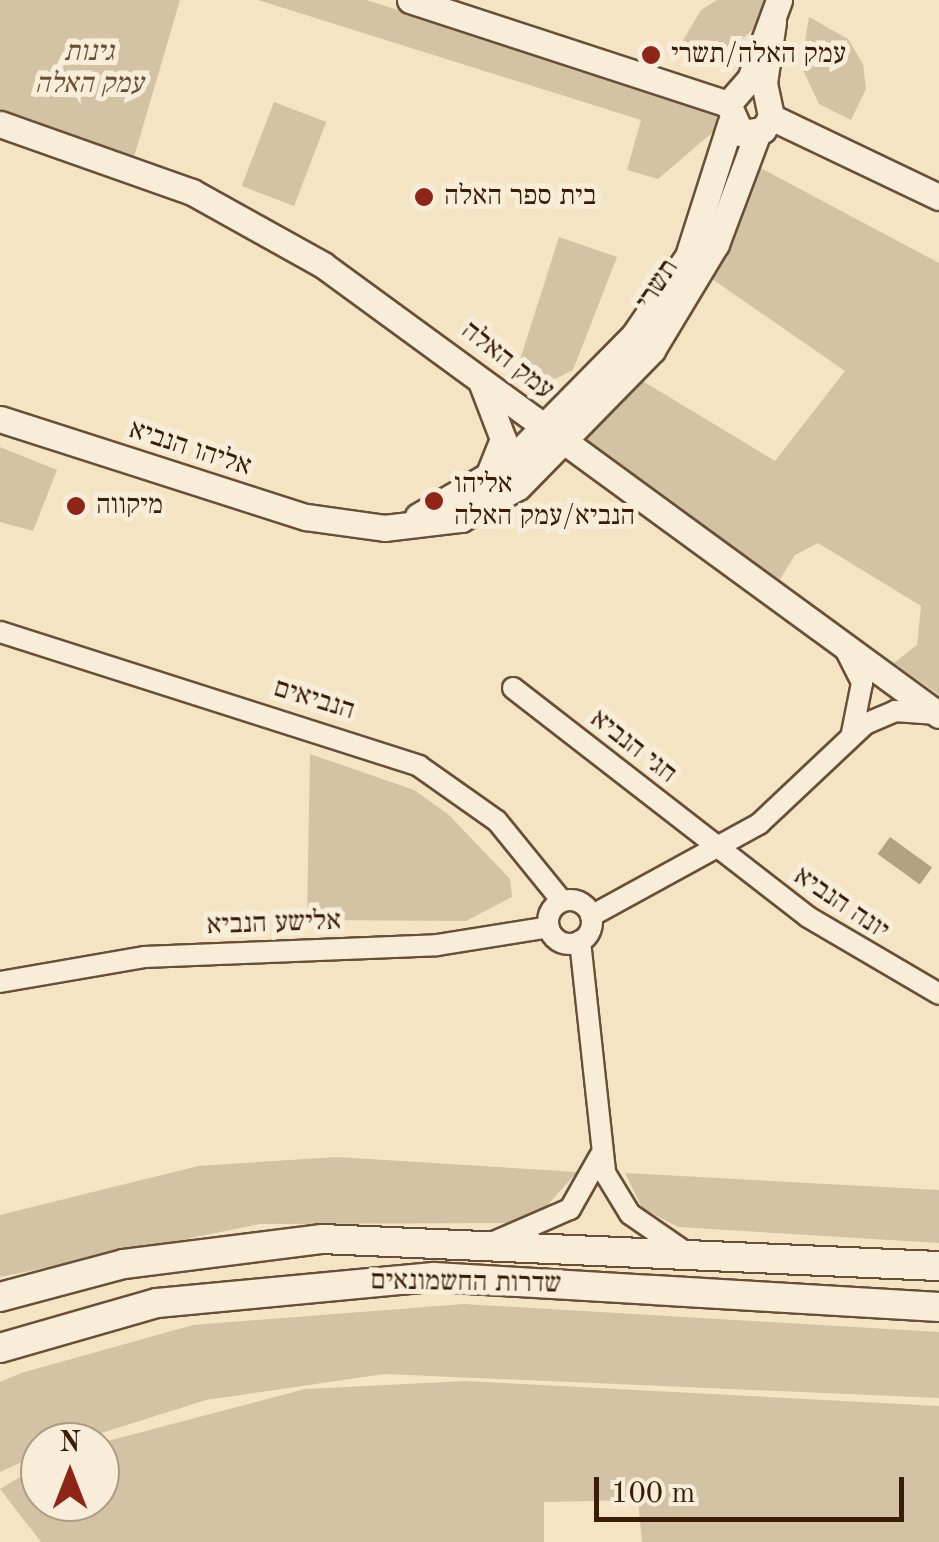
<!DOCTYPE html>
<html>
<head>
<meta charset="utf-8">
<style>
	body { margin:0 }
	#map { position:relative; width:939px; height:1542px; overflow:hidden; background:#f4e4c4; font-family:"Old Standard TT","Frank Ruhl Libre",serif }
	div>[style] { position:absolute }
	[style*='--x'] { left:calc(var(--x)*1px); top:calc(var(--y)*1px); width:calc(var(--w)*1px); rotate:calc(var(--a)*1deg) }
	.green>* { inset:0; background:#d4c2a4; transform-origin:0 0 }
	.water>* { inset:0; background:#b4a083; transform-origin:0 0 }
	.roads { filter:drop-shadow(2px 0 #684f36) drop-shadow(-2px 0 #684f36) drop-shadow(0 2px #684f36) drop-shadow(0 -2px #684f36) }
	.minor>* { height:20px; margin:-10px; padding:0 10px; transform-origin:10px; border-radius:10px; background:#f8edd9 }
	.minor>.ring { margin:-10px; padding:0; box-sizing:content-box; background:none; border:20px solid #f8edd9; border-radius:50% }
	.tertiary>* { height:25px; margin:-12.5px; padding:0 12.5px; transform-origin:12.5px; border-radius:12.5px; background:#f8edd9 }
	.secondary>* { height:28px; margin:-14px; padding:0 14px; transform-origin:14px; border-radius:14px; background:#f8edd9 }
	.dots>* { width:28px; height:28px; translate:-50% -50%; box-sizing:border-box; border:5px solid #f8edd9; border-radius:50% }
	span { translate:-50% -50%; white-space:nowrap; text-align:center; line-height:1.15; -webkit-text-stroke:10px #f8edd9; paint-order:stroke }
	.park-label { font-size:28px; color:#684f35; font-style:italic }
	.poi-label { font-size:28px; color:#391d06 }
	.left { translate:0 -50%; text-align:left }
	.street-label { font-size:28px; color:#391d06 }
	.north { position:absolute; left:20px; top:1422px; width:100px; height:100px; box-sizing:border-box; background:#f8edd9; border:2px solid #ac9a85; border-radius:50%; rotate:0deg; font-size:28px; font-weight:700; line-height:40px; text-align:center; color:#391d06 }
	.north::after { content:''; display:block; margin:auto; width:35px; height:45px; background:#8f2418; clip-path:polygon(50% 0,100% 100%,50% 72%,0 100%) }
	.scale { position:absolute; left:594px; top:1477px; width:310px; height:45px; box-sizing:border-box; border:5px solid #391d06; border-top:0; padding-left:12px; font-size:30px; line-height:35px; white-space:nowrap; color:#391d06; -webkit-text-stroke:8px #f8edd9; paint-order:stroke }
</style>
</head>
<body>
<div id="map">
	<div class="green">
		<i style="clip-path:polygon(0 0,180px 0,134px 157px,0 111px)"></i>
		<i style="clip-path:polygon(258px 0,366px 0,685px 99px,717px 115px,714px 131px,658px 179px,627px 170px,641px 120px)"></i>
		<i style="clip-path:polygon(764px 0,764px 19px,724px 56px,688px 58px,682px 42px,701px 10px,717px 0)"></i>
		<i style="clip-path:polygon(809px 17px,848px 39px,863px 64px,866px 89px,851px 120px,819px 104px,801px 66px)"></i>
		<i style="left:274px;top:102px;width:56px;height:90px;rotate:21deg"></i>
		<i style="clip-path:polygon(753px 164px,939px 263px,939px 695px,894px 663px,917px 645px,921px 606px,818px 543px,795px 555px,779px 581px,575px 433px,636px 377px,775px 461px,845px 371px,702px 272px)"></i>
		<i style="clip-path:polygon(559px 237px,617px 257px,573px 370px,539px 387px,517px 369px)"></i>
		<i style="clip-path:polygon(0 447px,57px 470px,33px 531px,0 522px)"></i>
		<i style="clip-path:polygon(310px 754px,414px 790px,448px 814px,510px 879px,512px 897px,466px 921px,307px 920px)"></i>
		<i style="clip-path:polygon(337px 1157px,577px 1172px,537px 1217px,510px 1223px,260px 1224px,0 1277px,0 1215px,198px 1166px)"></i>
		<i style="clip-path:polygon(625px 1173px,939px 1190px,939px 1243px,678px 1227px,642px 1208px)"></i>
		<i style="clip-path:polygon(464px 1304px,939px 1332px,939px 1398px,384px 1374px,206px 1400px,73px 1442px,40px 1442px,40px 1454px,0 1472px,0 1382px,21px 1373px,193px 1325px)"></i>
		<i style="clip-path:polygon(465px 1381px,939px 1406px,939px 1542px,642px 1542px,638px 1500px,544px 1502px,544px 1542px,41px 1542px,0 1489px,40px 1465px,40px 1502px,100px 1502px,100px 1443px,305px 1389px)"></i>
	</div>
	<div class="water">
		<i style="left:890px;top:837px;width:52px;height:21px;rotate:36deg"></i>
	</div>
	<div class="roads">
		<div class="minor">
			<i style="--x:0;--y:632;--w:440;--a:17.7"></i>
			<i style="--x:419;--y:766;--w:95;--a:35.2"></i>
			<i style="--x:497;--y:821;--w:103;--a:50.9"></i>
			<i style="--x:845;--y:649;--w:38;--a:63"></i>
			<i style="--x:862;--y:683;--w:51;--a:101.3"></i>
			<i style="--x:513;--y:688;--w:373;--a:37.8"></i>
			<i style="--x:808;--y:917;--w:152;--a:30.4"></i>
			<i class="ring" style="left:548px;top:900px;width:24px;height:24px"></i>
			<i style="--x:591;--y:916;--w:192;--a:-28.7"></i>
			<i style="--x:759;--y:824;--w:146;--a:-43.3"></i>
			<i style="--x:865;--y:724;--w:33;--a:-23"></i>
			<i style="--x:895;--y:711;--w:42;--a:4.1"></i>
			<i style="--x:580;--y:941;--w:233;--a:83.8"></i>
			<i style="--x:605;--y:1173;--w:48;--a:58.6"></i>
			<i style="--x:630;--y:1214;--w:67;--a:34.6"></i>
			<i style="--x:0;--y:982;--w:146;--a:-9.8"></i>
			<i style="--x:144;--y:957;--w:293;--a:-2.3"></i>
			<i style="--x:437;--y:945;--w:113;--a:-9.1"></i>
			<i style="--x:494;--y:1242;--w:83;--a:-23.5"></i>
			<i style="--x:570;--y:1209;--w:61;--a:-60.5"></i>
		</div>
		<div class="tertiary">
			<i style="--x:410;--y:0;--w:335;--a:18.1"></i>
			<i style="--x:773;--y:22;--w:62;--a:98.4"></i>
			<i style="--x:764;--y:83;--w:35;--a:78"></i>
			<i style="--x:771;--y:117;--w:15;--a:122"></i>
			<i style="--x:763;--y:130;--w:22;--a:172"></i>
			<i style="--x:741;--y:133;--w:32;--a:-114"></i>
			<i style="--x:728;--y:104;--w:33;--a:-49"></i>
			<i style="--x:750;--y:79;--w:84;--a:-69.8"></i>
			<i style="--x:771;--y:117;--w:186;--a:25.5"></i>
			<i style="--x:0;--y:124;--w:204;--a:19.5"></i>
			<i style="--x:192;--y:192;--w:150;--a:29.1"></i>
			<i style="--x:323;--y:265;--w:763;--a:36.15"></i>
			<i style="--x:482;--y:384;--w:59;--a:69.1"></i>
			<i style="--x:503;--y:439;--w:40;--a:112"></i>
			<i style="--x:0;--y:419;--w:321;--a:17.8"></i>
			<i style="--x:306;--y:517;--w:79;--a:8"></i>
			<i style="--x:384;--y:528;--w:78;--a:-6.7"></i>
			<i style="--x:461;--y:519;--w:65;--a:-29.3"></i>
			<i style="--x:518;--y:487;--w:192;--a:-45.6"></i>
			<i style="--x:652;--y:350;--w:124;--a:-58.9"></i>
			<i style="--x:716;--y:244;--w:120;--a:-69.4"></i>
			<i style="--x:418;--y:516;--w:100;--a:-29.9"></i>
			<i style="--x:505;--y:466;--w:184;--a:-45.4"></i>
			<i style="--x:634;--y:335;--w:96;--a:-55.6"></i>
			<i style="--x:688;--y:256;--w:139;--a:-72.3"></i>
		</div>
		<div class="secondary">
			<i style="--x:0;--y:1297;--w:128;--a:-14.9"></i>
			<i style="--x:124;--y:1264;--w:200;--a:-7.2"></i>
			<i style="--x:322;--y:1239;--w:618;--a:2.51"></i>
			<i style="--x:0;--y:1348;--w:163;--a:-16"></i>
			<i style="--x:157;--y:1303;--w:278;--a:-5.4"></i>
			<i style="--x:434;--y:1277;--w:506;--a:3.4"></i>
		</div>
	</div>
	<div class="dots">
		<i style="left:651px;top:55px;background:#8f2418"></i>
		<i style="left:424px;top:197px;background:#8f2418"></i>
		<i style="left:434px;top:501px;background:#8f2418"></i>
		<i style="left:76px;top:506px;background:#8f2418"></i>
	</div>
	<div class="park-label">
		<span style="left:89px;top:69px">גינות<br>עמק האלה</span>
	</div>
	<div class="poi-label">
		<span class="left" style="left:671px;top:55px">עמק האלה/תשרי</span>
		<span class="left" style="left:444px;top:197px">בית ספר האלה</span>
		<span class="left" style="left:454px;top:501px">אליהו<br>הנביא/עמק האלה</span>
		<span class="left" style="left:96px;top:506px">מיקווה</span>
	</div>
	<div class="street-label">
		<span style="left:658px;top:285px;rotate:-57deg">תשרי</span>
		<span style="left:507px;top:361px;rotate:38deg">עמק האלה</span>
		<span style="left:190px;top:449px;rotate:18deg">אליהו הנביא</span>
		<span style="left:314px;top:700px;rotate:17deg">הנביאים</span>
		<span style="left:633px;top:747px;rotate:38deg">חגי הנביא</span>
		<span style="left:841px;top:904px;rotate:34deg">יונה הנביא</span>
		<span style="left:274px;top:924px;rotate:-2deg">אלישע הנביא</span>
		<span style="left:466px;top:1283px;rotate:1deg">שדרות החשמונאים</span>
	</div>
	<div class="north">N</div>
	<div class="scale">100 m</div>
</div>
</body>
</html>
